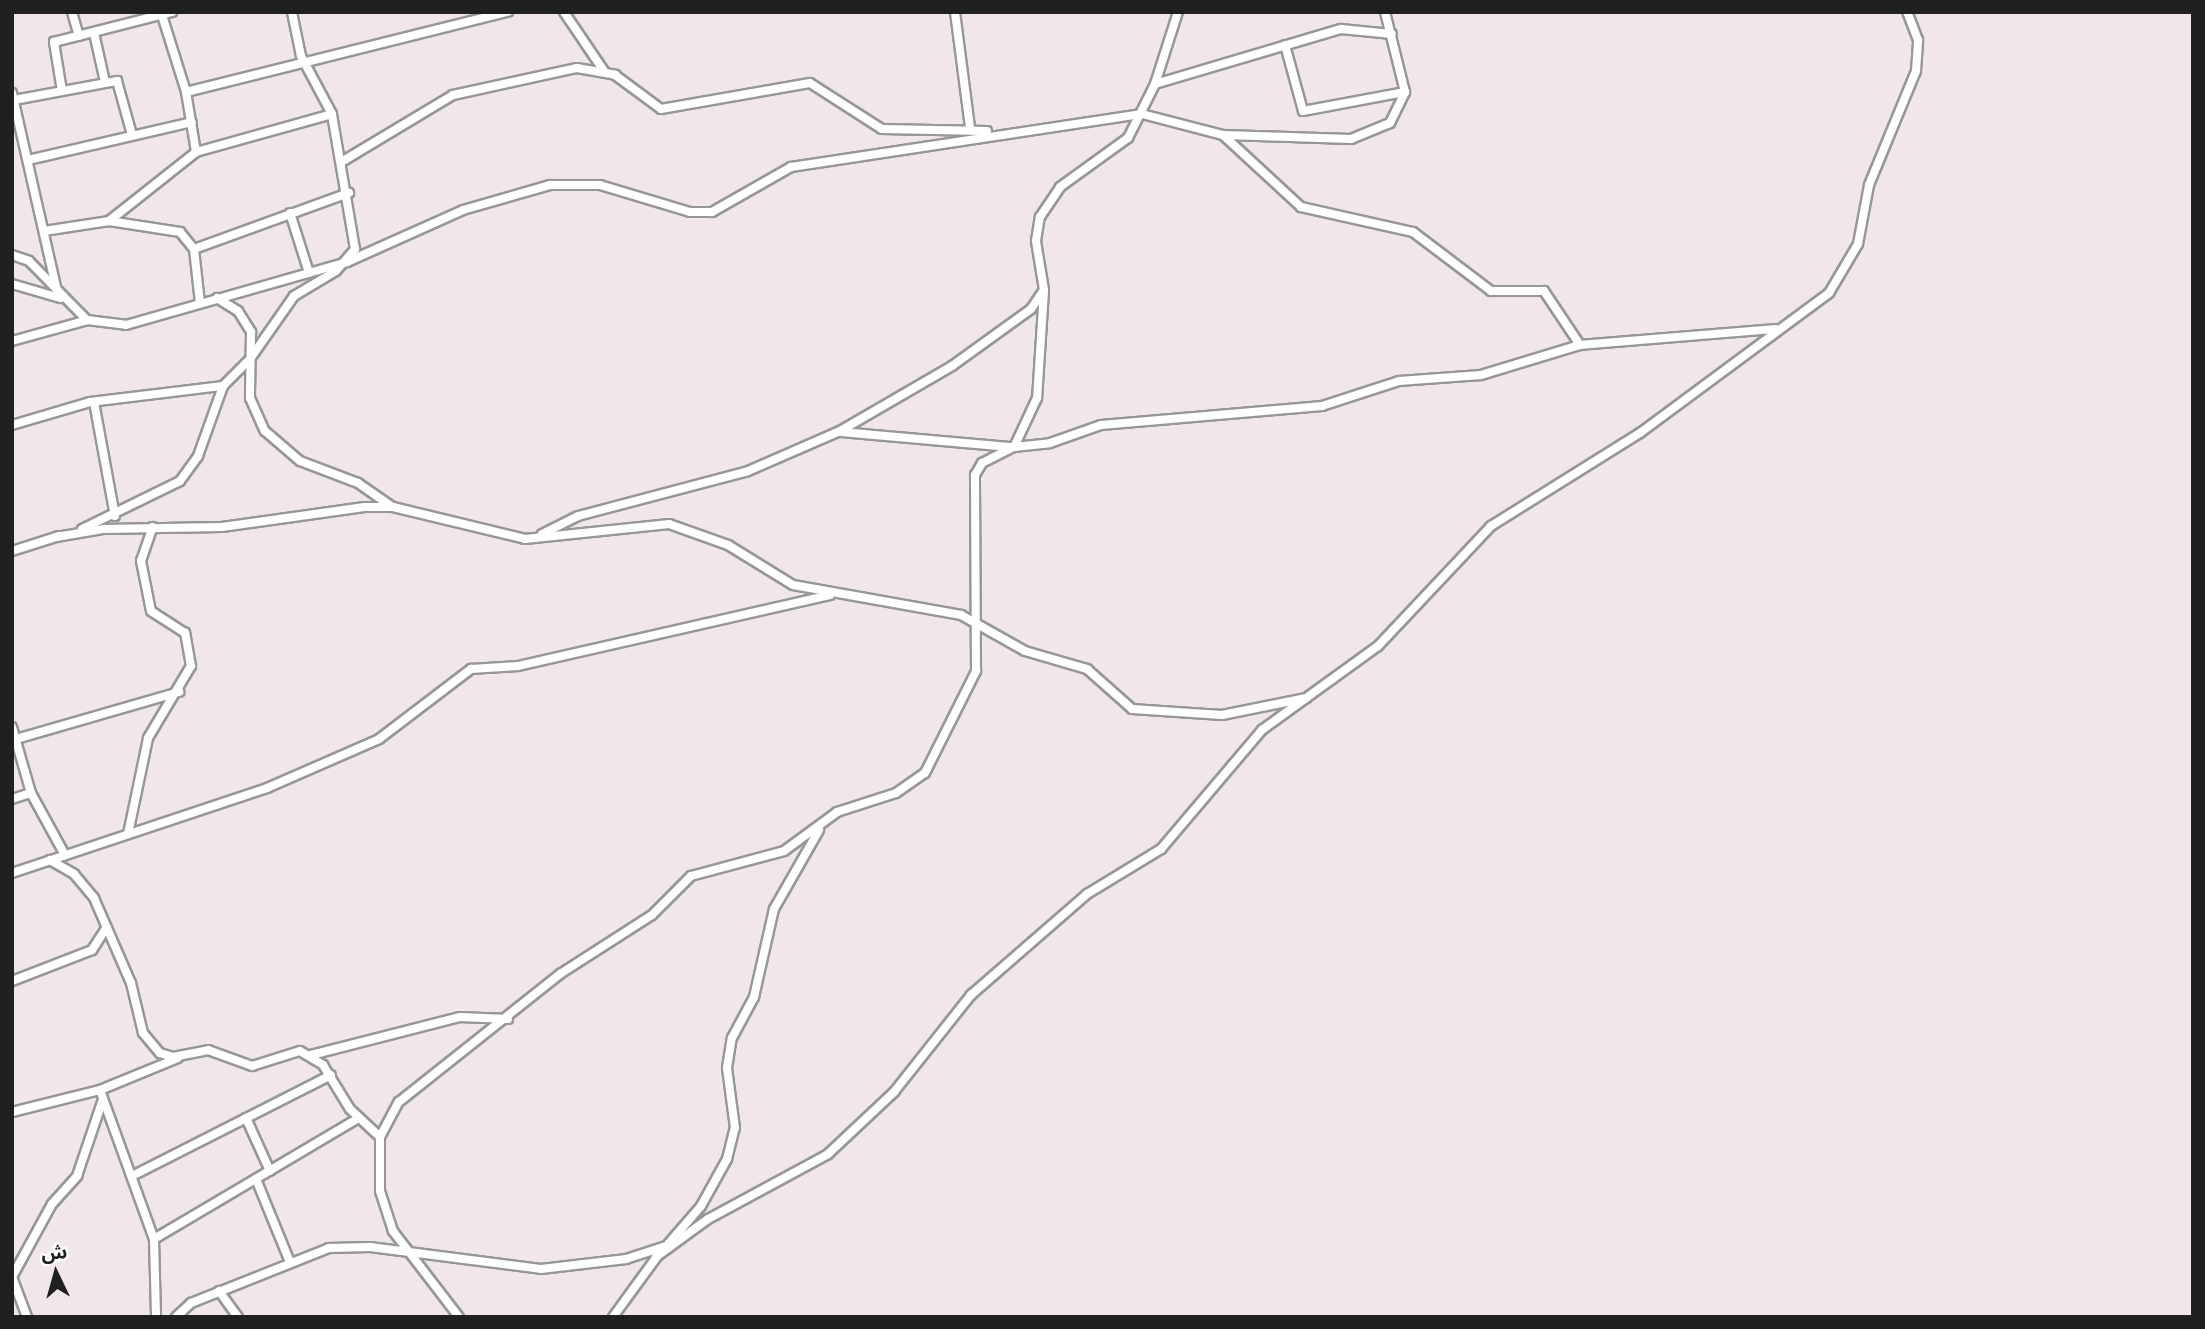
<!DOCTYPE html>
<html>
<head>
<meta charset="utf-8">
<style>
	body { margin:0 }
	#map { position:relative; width:2205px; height:1329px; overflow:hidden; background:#f2e6ed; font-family:"IBM Plex Sans","Noto Sans Arabic",sans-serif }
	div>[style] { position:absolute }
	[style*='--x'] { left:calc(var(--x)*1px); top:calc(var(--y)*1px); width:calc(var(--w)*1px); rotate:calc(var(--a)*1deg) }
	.roads { filter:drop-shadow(2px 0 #979797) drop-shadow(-2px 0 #979797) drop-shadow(0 2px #979797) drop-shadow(0 -2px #979797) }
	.minor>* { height:8px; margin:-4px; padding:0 4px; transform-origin:4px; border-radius:4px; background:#fff }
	span { translate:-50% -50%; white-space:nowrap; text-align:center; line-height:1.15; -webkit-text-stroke:5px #fff; paint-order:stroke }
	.frame { position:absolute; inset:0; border:14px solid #202020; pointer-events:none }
	.north { position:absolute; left:21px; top:1238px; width:70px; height:70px; -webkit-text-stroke:5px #fff; paint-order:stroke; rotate:355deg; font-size:19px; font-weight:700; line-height:28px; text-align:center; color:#202020 }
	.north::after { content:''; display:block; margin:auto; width:24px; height:32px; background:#202020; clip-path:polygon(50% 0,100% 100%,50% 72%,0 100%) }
</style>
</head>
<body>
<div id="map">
	<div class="roads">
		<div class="minor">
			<i style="--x:72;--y:12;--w:25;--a:74"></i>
			<i style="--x:161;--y:12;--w:84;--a:72.6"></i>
			<i style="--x:186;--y:92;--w:61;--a:80.5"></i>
			<i style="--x:564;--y:12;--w:71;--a:55.9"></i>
			<i style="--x:955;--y:12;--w:117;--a:82.6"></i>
			<i style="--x:94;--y:33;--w:50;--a:77.3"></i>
			<i style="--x:1285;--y:45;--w:68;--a:74.7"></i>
			<i style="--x:1303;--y:111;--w:104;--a:-10.6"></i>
			<i style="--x:1155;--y:84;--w:194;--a:-16.5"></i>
			<i style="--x:1341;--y:29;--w:51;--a:5.6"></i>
			<i style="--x:62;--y:91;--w:50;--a:-99.3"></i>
			<i style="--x:54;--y:42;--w:122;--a:-14.3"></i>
			<i style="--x:186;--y:92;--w:332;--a:-14"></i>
			<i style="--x:12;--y:93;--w:203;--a:77.2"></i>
			<i style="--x:14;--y:100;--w:105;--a:-10.5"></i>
			<i style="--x:117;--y:81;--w:52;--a:74.4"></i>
			<i style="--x:1223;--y:135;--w:106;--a:42.7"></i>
			<i style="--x:1301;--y:207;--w:115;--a:12.6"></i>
			<i style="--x:1413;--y:232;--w:98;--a:37.1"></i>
			<i style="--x:1491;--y:291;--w:53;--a:0"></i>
			<i style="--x:1544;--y:291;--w:65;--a:56.3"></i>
			<i style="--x:1580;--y:345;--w:196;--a:-4.7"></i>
			<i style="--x:28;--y:160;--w:168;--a:-13"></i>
			<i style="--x:343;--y:161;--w:128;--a:-31"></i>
			<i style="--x:453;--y:95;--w:127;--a:-12.3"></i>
			<i style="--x:577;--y:68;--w:39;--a:10"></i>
			<i style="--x:615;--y:75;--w:57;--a:36.5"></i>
			<i style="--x:661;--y:109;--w:151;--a:-9.9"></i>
			<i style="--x:810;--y:83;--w:85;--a:32.6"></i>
			<i style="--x:882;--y:129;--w:105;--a:1.1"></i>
			<i style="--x:290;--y:213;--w:63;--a:72.4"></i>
			<i style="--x:109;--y:221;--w:111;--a:-38.4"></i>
			<i style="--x:196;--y:152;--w:141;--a:-15.6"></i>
			<i style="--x:44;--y:231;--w:66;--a:-8.7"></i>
			<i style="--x:109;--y:221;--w:72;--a:8.8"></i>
			<i style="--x:180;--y:232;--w:22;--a:51"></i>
			<i style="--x:194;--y:249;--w:54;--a:83.7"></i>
			<i style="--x:194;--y:249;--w:165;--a:-19.9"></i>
			<i style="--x:12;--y:255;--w:18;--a:19"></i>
			<i style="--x:29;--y:261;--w:83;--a:45.5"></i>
			<i style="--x:87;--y:320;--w:39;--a:7"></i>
			<i style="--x:126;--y:325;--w:230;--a:-15.9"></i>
			<i style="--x:347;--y:262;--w:127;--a:-24.1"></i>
			<i style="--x:463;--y:210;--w:91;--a:-16"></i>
			<i style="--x:550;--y:185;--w:50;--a:0"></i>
			<i style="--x:600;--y:185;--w:94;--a:16.7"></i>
			<i style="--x:690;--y:212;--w:22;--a:0"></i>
			<i style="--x:712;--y:212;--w:91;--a:-29.7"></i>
			<i style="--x:791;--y:167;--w:355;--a:-8.6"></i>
			<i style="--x:1142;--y:114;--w:84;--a:14.5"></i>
			<i style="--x:1223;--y:135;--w:128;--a:1.8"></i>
			<i style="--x:1351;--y:139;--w:42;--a:-22.3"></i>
			<i style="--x:1390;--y:123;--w:34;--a:-64"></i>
			<i style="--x:1405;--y:92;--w:82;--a:-104"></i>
			<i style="--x:12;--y:284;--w:50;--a:16.3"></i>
			<i style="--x:1044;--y:291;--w:107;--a:93.7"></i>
			<i style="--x:1037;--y:398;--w:54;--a:115.1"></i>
			<i style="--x:1014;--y:447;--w:36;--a:-6"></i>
			<i style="--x:1050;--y:443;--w:54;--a:-19.4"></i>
			<i style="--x:1101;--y:425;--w:222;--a:-4.9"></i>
			<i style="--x:1322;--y:406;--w:81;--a:-18"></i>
			<i style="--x:1399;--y:381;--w:82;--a:-4.2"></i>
			<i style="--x:1481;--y:375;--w:103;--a:-16.9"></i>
			<i style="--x:217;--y:298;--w:25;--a:32"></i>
			<i style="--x:238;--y:311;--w:25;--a:58"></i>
			<i style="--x:251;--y:332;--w:66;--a:90.9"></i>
			<i style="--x:250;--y:398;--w:36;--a:66"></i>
			<i style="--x:265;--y:431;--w:46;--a:40.6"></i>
			<i style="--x:300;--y:461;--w:62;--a:20.8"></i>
			<i style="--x:358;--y:483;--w:40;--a:34.9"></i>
			<i style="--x:12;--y:341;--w:78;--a:-15.6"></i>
			<i style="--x:94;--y:402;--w:116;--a:79.6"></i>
			<i style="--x:12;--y:425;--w:81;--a:-16.4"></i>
			<i style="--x:90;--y:402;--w:134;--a:-6.9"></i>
			<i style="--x:842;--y:432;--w:170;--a:5.1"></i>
			<i style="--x:82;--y:529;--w:109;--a:-26.1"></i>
			<i style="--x:180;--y:481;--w:31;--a:-54"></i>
			<i style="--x:198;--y:456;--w:74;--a:-70.3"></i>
			<i style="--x:223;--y:386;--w:38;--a:-45"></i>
			<i style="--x:250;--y:359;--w:77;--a:-55.1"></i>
			<i style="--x:294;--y:296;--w:49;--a:-30.8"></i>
			<i style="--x:336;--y:271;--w:29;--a:-49"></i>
			<i style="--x:355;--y:249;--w:137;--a:-99.7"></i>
			<i style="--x:332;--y:114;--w:66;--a:-118.1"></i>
			<i style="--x:301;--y:56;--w:45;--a:-101.6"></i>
			<i style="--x:542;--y:534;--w:40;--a:-26.6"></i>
			<i style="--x:578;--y:516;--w:176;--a:-14.8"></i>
			<i style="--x:748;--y:471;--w:100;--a:-23.5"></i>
			<i style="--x:840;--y:431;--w:129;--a:-30.1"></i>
			<i style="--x:952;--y:366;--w:97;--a:-35.8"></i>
			<i style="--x:1031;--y:309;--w:23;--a:-56"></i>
			<i style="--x:1044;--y:290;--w:50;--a:-99.3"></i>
			<i style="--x:1036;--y:241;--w:24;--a:-81"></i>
			<i style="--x:1040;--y:217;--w:36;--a:-56"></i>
			<i style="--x:1060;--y:187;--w:84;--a:-35.8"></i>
			<i style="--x:1128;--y:138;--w:60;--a:-63.4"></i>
			<i style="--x:1155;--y:84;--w:76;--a:-72.3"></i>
			<i style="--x:56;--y:537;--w:49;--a:-9.5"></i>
			<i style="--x:104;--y:529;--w:118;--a:-1"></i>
			<i style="--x:222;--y:527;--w:144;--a:-8"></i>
			<i style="--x:365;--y:507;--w:28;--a:0"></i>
			<i style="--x:393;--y:507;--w:136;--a:13.6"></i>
			<i style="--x:525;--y:539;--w:145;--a:-5.9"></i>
			<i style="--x:669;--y:524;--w:63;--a:19.6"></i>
			<i style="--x:728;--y:545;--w:76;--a:31.6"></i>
			<i style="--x:793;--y:585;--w:171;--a:10.1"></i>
			<i style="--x:961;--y:615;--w:73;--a:29.4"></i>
			<i style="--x:1025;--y:651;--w:65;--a:16.2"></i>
			<i style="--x:1087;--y:669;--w:60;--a:41.6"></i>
			<i style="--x:1132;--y:709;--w:90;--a:3.8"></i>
			<i style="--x:1222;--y:715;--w:86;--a:-11.4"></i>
			<i style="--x:12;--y:551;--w:49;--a:-17.7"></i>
			<i style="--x:12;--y:727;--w:69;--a:73.9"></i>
			<i style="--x:31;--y:793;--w:71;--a:61.3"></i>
			<i style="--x:16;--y:739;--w:170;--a:-16.1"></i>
			<i style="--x:12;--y:799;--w:20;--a:-18"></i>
			<i style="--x:128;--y:834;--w:98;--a:-78.2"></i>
			<i style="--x:148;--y:738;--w:84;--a:-59.2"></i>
			<i style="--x:191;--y:666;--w:34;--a:-100"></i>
			<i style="--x:185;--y:633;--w:40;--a:-147.1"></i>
			<i style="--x:151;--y:611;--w:51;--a:-101.3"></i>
			<i style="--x:141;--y:561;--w:36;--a:-71"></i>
			<i style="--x:50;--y:860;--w:28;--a:30"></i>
			<i style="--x:74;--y:874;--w:31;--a:50"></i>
			<i style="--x:94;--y:898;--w:93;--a:66.5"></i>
			<i style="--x:131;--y:983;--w:51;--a:76.5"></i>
			<i style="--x:143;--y:1033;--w:26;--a:50"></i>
			<i style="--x:160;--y:1053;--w:14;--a:17"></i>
			<i style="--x:173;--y:1057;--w:36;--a:-11"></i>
			<i style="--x:208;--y:1050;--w:47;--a:20"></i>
			<i style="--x:252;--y:1066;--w:50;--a:-17.4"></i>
			<i style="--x:300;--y:1051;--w:27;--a:31"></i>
			<i style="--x:323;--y:1065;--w:52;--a:58.5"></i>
			<i style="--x:350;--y:1109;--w:41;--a:43"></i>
			<i style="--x:380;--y:1137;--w:54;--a:90"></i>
			<i style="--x:380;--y:1191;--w:42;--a:72"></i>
			<i style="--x:393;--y:1231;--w:108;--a:52.5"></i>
			<i style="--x:12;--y:873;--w:269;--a:-18.4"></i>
			<i style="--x:267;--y:788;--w:122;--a:-23.6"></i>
			<i style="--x:379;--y:739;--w:116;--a:-37.3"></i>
			<i style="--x:471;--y:669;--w:47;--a:-3.7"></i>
			<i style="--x:518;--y:666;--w:320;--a:-12.8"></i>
			<i style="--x:12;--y:981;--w:86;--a:-21.2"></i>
			<i style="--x:92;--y:950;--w:27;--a:-57"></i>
			<i style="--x:311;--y:1055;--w:154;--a:-14.3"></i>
			<i style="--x:460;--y:1017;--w:48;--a:2.4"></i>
			<i style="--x:100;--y:1090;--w:158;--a:70.1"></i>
			<i style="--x:154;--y:1239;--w:78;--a:88.5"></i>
			<i style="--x:12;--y:1112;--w:91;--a:-14"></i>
			<i style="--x:100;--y:1090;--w:84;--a:-22.3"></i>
			<i style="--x:246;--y:1118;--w:58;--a:65.6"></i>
			<i style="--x:380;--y:1137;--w:40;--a:-62"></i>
			<i style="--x:399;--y:1102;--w:206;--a:-38.5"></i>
			<i style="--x:560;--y:974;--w:109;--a:-32.7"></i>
			<i style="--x:652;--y:915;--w:55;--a:-45"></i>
			<i style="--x:691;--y:876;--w:96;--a:-15"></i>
			<i style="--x:784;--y:851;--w:66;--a:-36.3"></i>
			<i style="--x:837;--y:812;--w:62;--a:-17.9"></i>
			<i style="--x:896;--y:793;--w:35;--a:-35"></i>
			<i style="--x:925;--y:773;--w:114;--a:-63.4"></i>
			<i style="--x:976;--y:671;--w:196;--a:-90.3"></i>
			<i style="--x:975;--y:475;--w:14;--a:-60"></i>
			<i style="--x:982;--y:463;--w:36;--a:-27"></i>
			<i style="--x:132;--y:1176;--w:223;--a:-26.9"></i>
			<i style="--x:256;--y:1179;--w:87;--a:67.8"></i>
			<i style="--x:154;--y:1239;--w:238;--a:-30.6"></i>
			<i style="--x:668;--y:1244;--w:50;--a:-49"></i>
			<i style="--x:701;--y:1206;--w:54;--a:-61"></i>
			<i style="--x:727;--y:1159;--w:32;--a:-76"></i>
			<i style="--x:735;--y:1128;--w:61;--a:-97.6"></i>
			<i style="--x:727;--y:1068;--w:30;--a:-81"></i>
			<i style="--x:732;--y:1038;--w:47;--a:-61.8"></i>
			<i style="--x:754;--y:997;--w:90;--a:-77.2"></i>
			<i style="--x:774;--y:909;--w:91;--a:-60.3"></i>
			<i style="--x:656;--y:1257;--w:64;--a:-36.2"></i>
			<i style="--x:708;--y:1219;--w:136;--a:-28.4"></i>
			<i style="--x:828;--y:1154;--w:91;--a:-43.2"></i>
			<i style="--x:894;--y:1092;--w:124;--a:-51.6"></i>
			<i style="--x:971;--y:995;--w:154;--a:-41"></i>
			<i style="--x:1087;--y:894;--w:87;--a:-31.3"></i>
			<i style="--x:1161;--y:849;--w:156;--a:-49.7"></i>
			<i style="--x:1262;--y:730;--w:143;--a:-35.9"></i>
			<i style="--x:1378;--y:646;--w:165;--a:-46.7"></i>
			<i style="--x:1491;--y:526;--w:176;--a:-32"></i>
			<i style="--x:1640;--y:433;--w:235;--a:-36.5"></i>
			<i style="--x:1829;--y:293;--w:57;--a:-59.4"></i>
			<i style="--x:1858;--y:244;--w:60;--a:-79.4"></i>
			<i style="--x:1869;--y:185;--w:123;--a:-67.6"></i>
			<i style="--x:1916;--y:71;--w:31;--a:-86"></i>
			<i style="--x:1918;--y:40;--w:30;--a:-111"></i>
			<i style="--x:12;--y:1277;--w:83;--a:-61.3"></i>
			<i style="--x:52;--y:1204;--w:38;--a:-48"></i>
			<i style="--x:77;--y:1176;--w:81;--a:-71.3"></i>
			<i style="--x:12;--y:1277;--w:43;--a:69.4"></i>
			<i style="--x:219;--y:1291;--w:32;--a:54"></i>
			<i style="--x:176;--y:1317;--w:21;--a:-43"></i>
			<i style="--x:191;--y:1303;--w:149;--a:-21.7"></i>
			<i style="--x:329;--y:1248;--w:41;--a:-1.4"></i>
			<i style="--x:370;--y:1247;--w:172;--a:7.3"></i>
			<i style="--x:541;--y:1269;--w:86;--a:-6.7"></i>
			<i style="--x:626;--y:1259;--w:42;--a:-18"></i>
			<i style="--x:613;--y:1317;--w:78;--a:-53.9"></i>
		</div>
	</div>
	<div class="frame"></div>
	<div class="north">ش</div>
</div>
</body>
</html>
